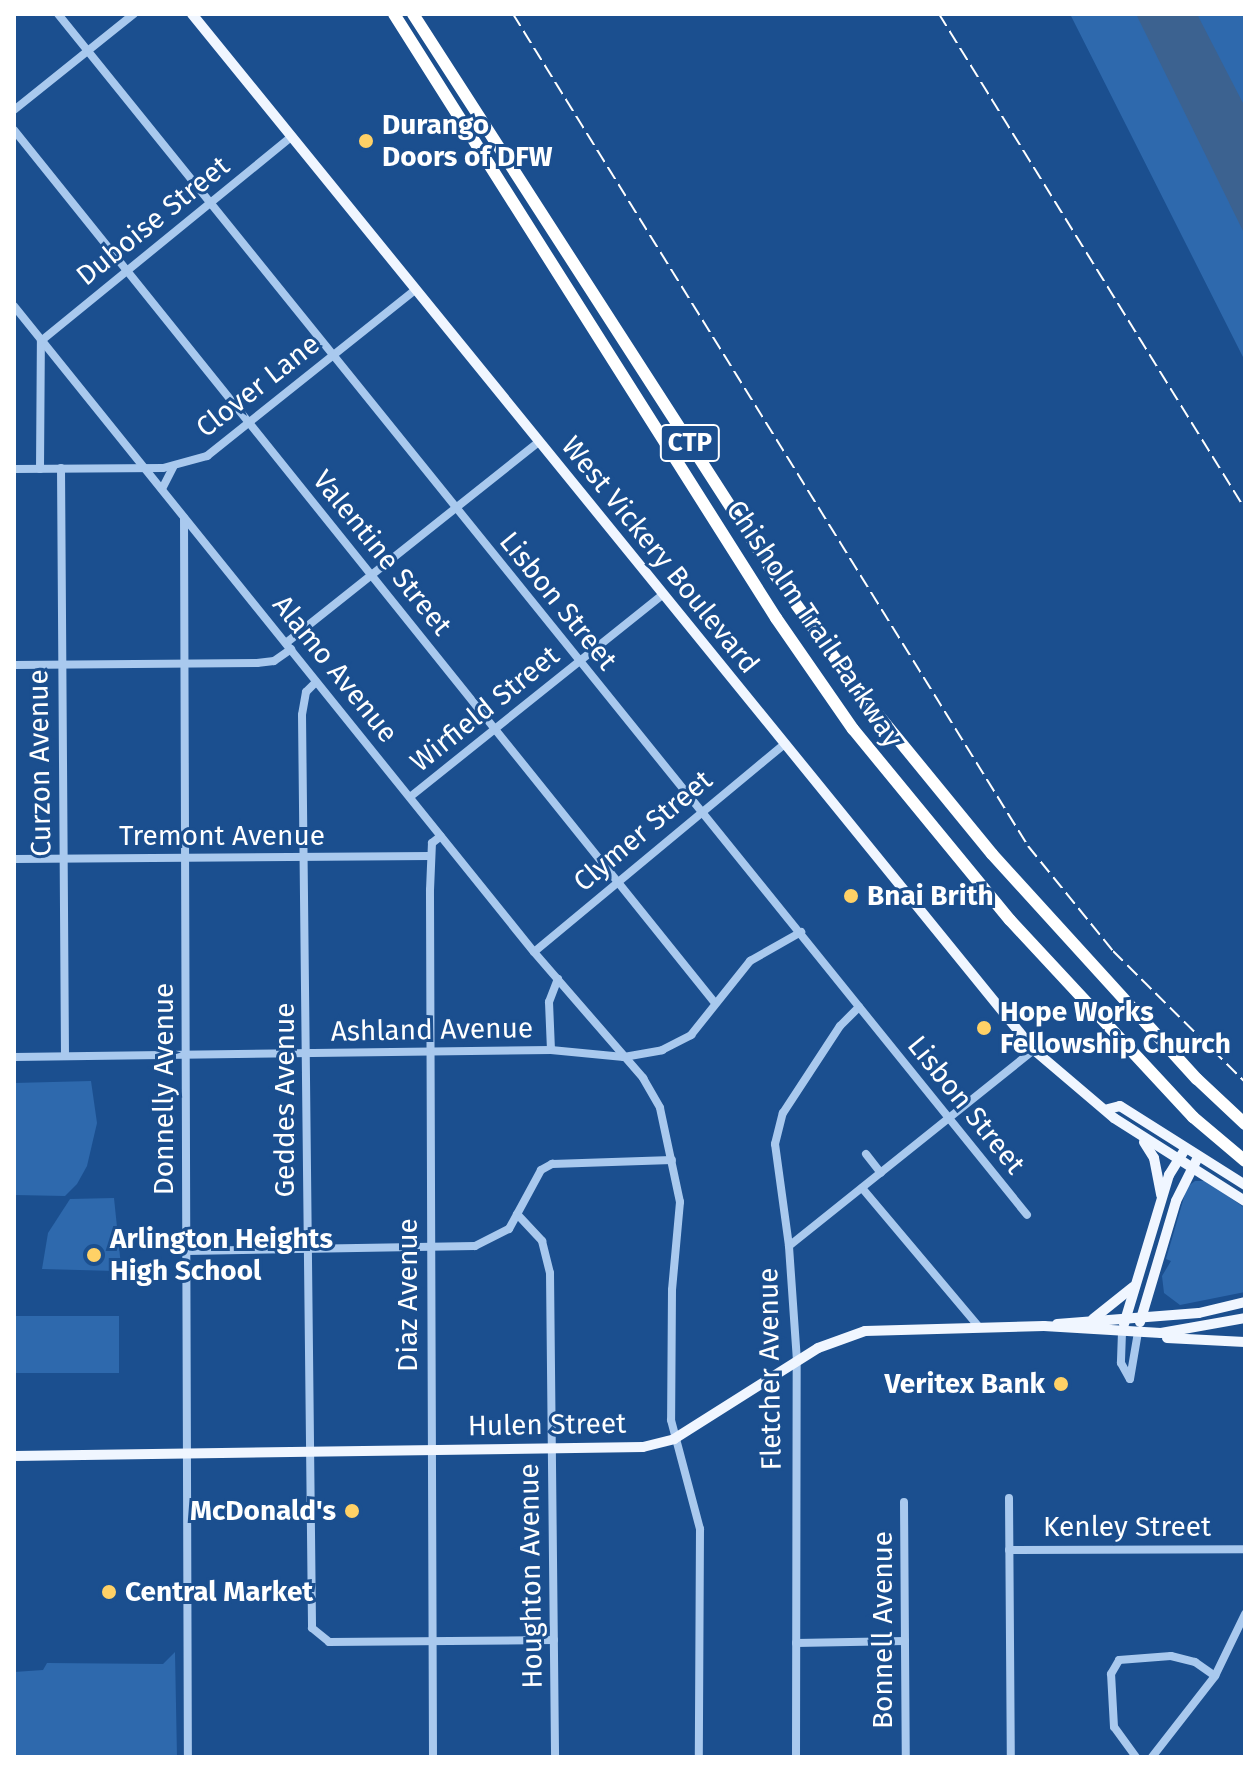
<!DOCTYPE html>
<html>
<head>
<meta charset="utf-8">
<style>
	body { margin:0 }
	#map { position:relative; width:1259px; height:1771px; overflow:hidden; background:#1b4f8f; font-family:"Fira Sans",sans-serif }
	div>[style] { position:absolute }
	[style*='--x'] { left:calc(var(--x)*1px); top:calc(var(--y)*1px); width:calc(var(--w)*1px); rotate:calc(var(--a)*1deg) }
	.green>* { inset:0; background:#2e69ad; transform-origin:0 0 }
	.water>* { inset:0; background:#3c6290 }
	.minor>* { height:8px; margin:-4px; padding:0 4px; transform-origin:4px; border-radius:4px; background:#a9c9ee }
	.major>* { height:10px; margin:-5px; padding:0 5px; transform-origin:5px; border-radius:5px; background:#f0f6ff }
	.highway>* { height:12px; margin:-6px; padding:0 6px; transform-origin:6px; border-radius:6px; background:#fff }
	.rail>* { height:2px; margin-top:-1px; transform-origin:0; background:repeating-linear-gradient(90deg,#fff 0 14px,transparent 0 20px) }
	.dots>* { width:22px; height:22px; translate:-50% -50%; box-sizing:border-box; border:4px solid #1b4f8f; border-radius:50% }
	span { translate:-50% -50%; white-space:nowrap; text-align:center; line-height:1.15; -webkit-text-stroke:6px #1b4f8f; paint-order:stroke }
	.shield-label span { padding:2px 6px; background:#1b4f8f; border:2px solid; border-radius:6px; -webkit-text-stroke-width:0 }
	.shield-label { font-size:26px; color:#fff; font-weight:700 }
	.poi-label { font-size:28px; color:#fff; font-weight:700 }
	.left { translate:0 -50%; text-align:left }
	.right { translate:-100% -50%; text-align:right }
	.street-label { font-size:28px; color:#fff }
	.frame { position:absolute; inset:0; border:16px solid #fff; pointer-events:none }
</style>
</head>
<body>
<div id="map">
	<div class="green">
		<i style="clip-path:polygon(1070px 14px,1245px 14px,1245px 361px,1126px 125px)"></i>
		<i style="clip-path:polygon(91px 1081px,97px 1123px,87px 1166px,77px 1184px,65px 1196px,14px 1195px,14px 1083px)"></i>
		<i style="clip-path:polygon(1195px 1181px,1206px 1181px,1245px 1208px,1245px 1292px,1180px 1305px,1164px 1293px,1162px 1276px,1171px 1261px,1166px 1259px,1187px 1187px)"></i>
		<i style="clip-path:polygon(114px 1198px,121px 1266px,116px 1271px,42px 1269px,48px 1233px,70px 1199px)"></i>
		<i style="left:119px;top:1316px;width:57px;height:105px;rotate:90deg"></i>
		<i style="clip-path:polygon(175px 1652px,177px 1757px,14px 1757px,14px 1672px,43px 1670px,47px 1663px,163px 1664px)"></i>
	</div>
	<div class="water">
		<i style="clip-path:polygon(1136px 14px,1197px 14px,1245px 107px,1245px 235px)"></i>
	</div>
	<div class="minor">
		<i style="--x:58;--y:14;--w:1543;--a:51.1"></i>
		<i style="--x:14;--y:110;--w:154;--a:-38.7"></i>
		<i style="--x:14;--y:130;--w:1120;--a:51.24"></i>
		<i style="--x:14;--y:306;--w:829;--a:51.17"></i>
		<i style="--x:534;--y:952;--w:167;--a:49.1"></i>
		<i style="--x:643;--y:1078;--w:34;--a:60"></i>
		<i style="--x:660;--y:1108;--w:96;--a:78"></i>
		<i style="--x:680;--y:1202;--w:88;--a:95.2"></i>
		<i style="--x:672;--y:1290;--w:130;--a:90.4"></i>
		<i style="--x:671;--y:1420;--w:113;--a:75.1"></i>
		<i style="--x:700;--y:1529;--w:228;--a:90.3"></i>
		<i style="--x:61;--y:468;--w:588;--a:89.61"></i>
		<i style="--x:14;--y:469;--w:149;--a:-0.4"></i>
		<i style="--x:163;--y:468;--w:46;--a:-15.3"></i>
		<i style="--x:207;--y:456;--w:266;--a:-38.6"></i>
		<i style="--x:40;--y:469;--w:128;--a:-89.6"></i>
		<i style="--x:41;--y:341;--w:324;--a:-39.2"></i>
		<i style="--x:162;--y:489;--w:25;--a:-63"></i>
		<i style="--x:184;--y:518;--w:1239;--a:89.82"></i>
		<i style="--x:286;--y:643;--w:323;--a:-38.5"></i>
		<i style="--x:14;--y:665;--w:243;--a:-0.5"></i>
		<i style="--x:257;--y:663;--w:17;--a:-7"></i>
		<i style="--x:274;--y:661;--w:21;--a:-35"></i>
		<i style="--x:316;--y:682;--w:14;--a:135"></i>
		<i style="--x:306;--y:692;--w:23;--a:100"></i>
		<i style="--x:302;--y:715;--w:913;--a:89.37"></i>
		<i style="--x:312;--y:1628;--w:22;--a:39"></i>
		<i style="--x:329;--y:1642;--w:225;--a:-0.5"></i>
		<i style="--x:410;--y:797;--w:323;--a:-38.7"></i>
		<i style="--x:14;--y:859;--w:417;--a:-0.4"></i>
		<i style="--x:534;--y:952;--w:322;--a:-39.7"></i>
		<i style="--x:551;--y:1050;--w:48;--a:-92.4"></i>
		<i style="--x:549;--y:1002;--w:25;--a:-69"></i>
		<i style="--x:14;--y:1057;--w:537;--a:-0.75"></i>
		<i style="--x:551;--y:1050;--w:73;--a:5.5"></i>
		<i style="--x:624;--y:1057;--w:39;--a:-10"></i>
		<i style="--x:662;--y:1050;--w:33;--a:-27"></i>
		<i style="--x:691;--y:1035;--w:95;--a:-51.4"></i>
		<i style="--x:750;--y:961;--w:59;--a:-29.6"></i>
		<i style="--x:866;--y:1154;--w:24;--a:52"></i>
		<i style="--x:862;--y:1188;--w:182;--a:49.9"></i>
		<i style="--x:517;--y:1214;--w:37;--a:47"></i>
		<i style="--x:542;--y:1241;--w:33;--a:76"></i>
		<i style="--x:550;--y:1273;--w:484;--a:89.4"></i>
		<i style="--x:789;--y:1246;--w:314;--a:-38.7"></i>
		<i style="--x:187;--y:1251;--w:288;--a:-1"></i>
		<i style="--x:475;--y:1246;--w:38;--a:-27"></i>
		<i style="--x:509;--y:1229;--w:67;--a:-61.5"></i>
		<i style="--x:541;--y:1170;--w:13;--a:-29"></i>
		<i style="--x:552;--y:1164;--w:120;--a:-1.9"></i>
		<i style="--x:1122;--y:1332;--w:31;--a:92"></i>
		<i style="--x:1121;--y:1363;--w:18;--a:61"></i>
		<i style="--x:1130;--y:1379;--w:48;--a:-80.3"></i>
		<i style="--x:1009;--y:1498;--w:259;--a:89.6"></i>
		<i style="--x:904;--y:1502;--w:255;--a:89.6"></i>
		<i style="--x:1009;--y:1550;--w:236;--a:-0.2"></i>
		<i style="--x:796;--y:1643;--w:109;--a:-1.1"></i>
		<i style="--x:433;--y:1757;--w:867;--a:-90.2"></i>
		<i style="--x:430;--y:890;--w:47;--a:-87.6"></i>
		<i style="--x:432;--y:843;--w:11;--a:-38"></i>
		<i style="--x:796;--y:1757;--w:396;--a:-89.9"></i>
		<i style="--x:797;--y:1361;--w:115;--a:-94"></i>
		<i style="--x:789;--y:1246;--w:103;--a:-97.8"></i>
		<i style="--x:775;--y:1144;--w:32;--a:-76"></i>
		<i style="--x:783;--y:1113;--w:104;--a:-56.8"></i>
		<i style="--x:840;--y:1026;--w:27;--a:-45"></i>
		<i style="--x:1136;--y:1757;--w:37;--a:-126"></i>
		<i style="--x:1114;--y:1727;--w:53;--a:-93.2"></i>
		<i style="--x:1111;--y:1674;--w:16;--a:-60"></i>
		<i style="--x:1119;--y:1660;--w:52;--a:-4.4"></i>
		<i style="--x:1171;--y:1656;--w:25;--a:14"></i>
		<i style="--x:1195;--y:1662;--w:24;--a:35"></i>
		<i style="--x:1152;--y:1757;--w:103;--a:-52.1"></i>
		<i style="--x:1215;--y:1676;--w:69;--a:-64.2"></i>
	</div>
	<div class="major">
		<i style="--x:192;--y:14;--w:1335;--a:50.9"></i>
		<i style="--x:1034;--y:1050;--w:105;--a:40.4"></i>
		<i style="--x:1114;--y:1118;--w:155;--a:32.4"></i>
		<i style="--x:1108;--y:1109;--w:12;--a:-14"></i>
		<i style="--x:1120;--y:1106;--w:148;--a:32.3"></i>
		<i style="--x:1144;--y:1142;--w:19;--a:58"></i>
		<i style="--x:1154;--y:1158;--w:38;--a:79"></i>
		<i style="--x:1093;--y:1319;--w:51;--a:-38.7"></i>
		<i style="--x:1140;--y:1322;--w:126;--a:-73.4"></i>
		<i style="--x:1176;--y:1201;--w:49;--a:-63.4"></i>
		<i style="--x:1057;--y:1324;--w:142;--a:-4.4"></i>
		<i style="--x:1199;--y:1313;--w:47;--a:-13.4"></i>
		<i style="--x:1124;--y:1324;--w:156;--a:-73.2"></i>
		<i style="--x:1169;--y:1175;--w:31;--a:-58"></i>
		<i style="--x:1167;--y:1338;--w:78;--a:2.9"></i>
		<i style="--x:14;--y:1456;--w:629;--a:-0.82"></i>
		<i style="--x:643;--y:1447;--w:32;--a:-14"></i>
		<i style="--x:674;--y:1439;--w:170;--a:-32.3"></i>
		<i style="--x:818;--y:1348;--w:50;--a:-19.9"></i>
		<i style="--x:865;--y:1331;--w:179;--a:-1.6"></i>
		<i style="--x:1044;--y:1326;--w:117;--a:3.4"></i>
		<i style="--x:1161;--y:1333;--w:85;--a:-10.1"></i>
	</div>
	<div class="highway">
		<i style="--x:394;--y:14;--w:715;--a:57.69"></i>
		<i style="--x:776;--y:618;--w:135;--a:55.3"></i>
		<i style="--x:853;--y:729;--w:247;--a:50.6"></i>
		<i style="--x:1010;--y:920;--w:269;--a:47.1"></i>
		<i style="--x:1193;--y:1117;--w:68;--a:40.2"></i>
		<i style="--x:413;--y:14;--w:659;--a:57.2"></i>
		<i style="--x:770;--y:568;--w:149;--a:54.3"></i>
		<i style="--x:857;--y:689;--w:213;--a:50.7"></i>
		<i style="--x:992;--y:854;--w:304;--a:47.7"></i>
		<i style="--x:1197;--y:1079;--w:66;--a:43.2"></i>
	</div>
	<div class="rail">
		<i style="--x:513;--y:14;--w:978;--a:58.24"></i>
		<i style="--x:1028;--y:846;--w:135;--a:51"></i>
		<i style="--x:1113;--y:951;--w:186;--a:44.8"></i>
		<i style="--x:939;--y:14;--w:582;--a:58.28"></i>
	</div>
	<div class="dots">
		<i style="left:366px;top:141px;background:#ffd166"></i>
		<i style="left:851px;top:896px;background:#ffd166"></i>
		<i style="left:984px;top:1028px;background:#ffd166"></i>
		<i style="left:94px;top:1255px;background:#ffd166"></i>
		<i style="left:1061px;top:1384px;background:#ffd166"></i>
		<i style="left:352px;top:1511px;background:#ffd166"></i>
		<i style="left:109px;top:1592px;background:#ffd166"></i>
	</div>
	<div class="shield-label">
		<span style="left:690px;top:443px">CTP</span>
	</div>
	<div class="poi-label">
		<span class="left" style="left:382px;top:141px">Durango<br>Doors of DFW</span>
		<span class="left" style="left:867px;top:896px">Bnai Brith</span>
		<span class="left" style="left:1000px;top:1028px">Hope Works<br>Fellowship Church</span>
		<span class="left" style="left:110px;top:1255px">Arlington Heights<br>High School</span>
		<span class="right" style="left:1045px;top:1384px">Veritex Bank</span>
		<span class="right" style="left:336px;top:1511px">McDonald's</span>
		<span class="left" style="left:125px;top:1592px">Central Market</span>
	</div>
	<div class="street-label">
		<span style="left:153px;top:221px;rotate:-39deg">Duboise Street</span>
		<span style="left:258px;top:386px;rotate:-38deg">Clover Lane</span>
		<span style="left:382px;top:553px;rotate:51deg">Valentine Street</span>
		<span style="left:660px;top:555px;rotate:51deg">West Vickery Boulevard</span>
		<span style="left:558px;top:601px;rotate:51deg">Lisbon Street</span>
		<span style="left:814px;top:624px;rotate:56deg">Chisholm Trail Parkway</span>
		<span style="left:335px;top:669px;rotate:51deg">Alamo Avenue</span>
		<span style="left:485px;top:709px;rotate:-39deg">Wirfield Street</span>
		<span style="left:40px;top:763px;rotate:-91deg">Curzon Avenue</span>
		<span style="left:643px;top:831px;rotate:-40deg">Clymer Street</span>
		<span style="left:222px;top:836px">Tremont Avenue</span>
		<span style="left:432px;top:1030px;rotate:-1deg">Ashland Avenue</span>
		<span style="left:164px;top:1089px;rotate:-90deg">Donnelly Avenue</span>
		<span style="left:285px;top:1100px;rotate:-90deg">Geddes Avenue</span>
		<span style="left:966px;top:1105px;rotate:51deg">Lisbon Street</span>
		<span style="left:408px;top:1295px;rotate:-90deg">Diaz Avenue</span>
		<span style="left:770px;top:1369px;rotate:-91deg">Fletcher Avenue</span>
		<span style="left:547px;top:1425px;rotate:-1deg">Hulen Street</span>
		<span style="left:1127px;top:1527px">Kenley Street</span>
		<span style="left:531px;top:1576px;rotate:-91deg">Houghton Avenue</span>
		<span style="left:883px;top:1630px;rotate:-90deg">Bonnell Avenue</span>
	</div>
	<div class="frame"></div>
</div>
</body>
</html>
